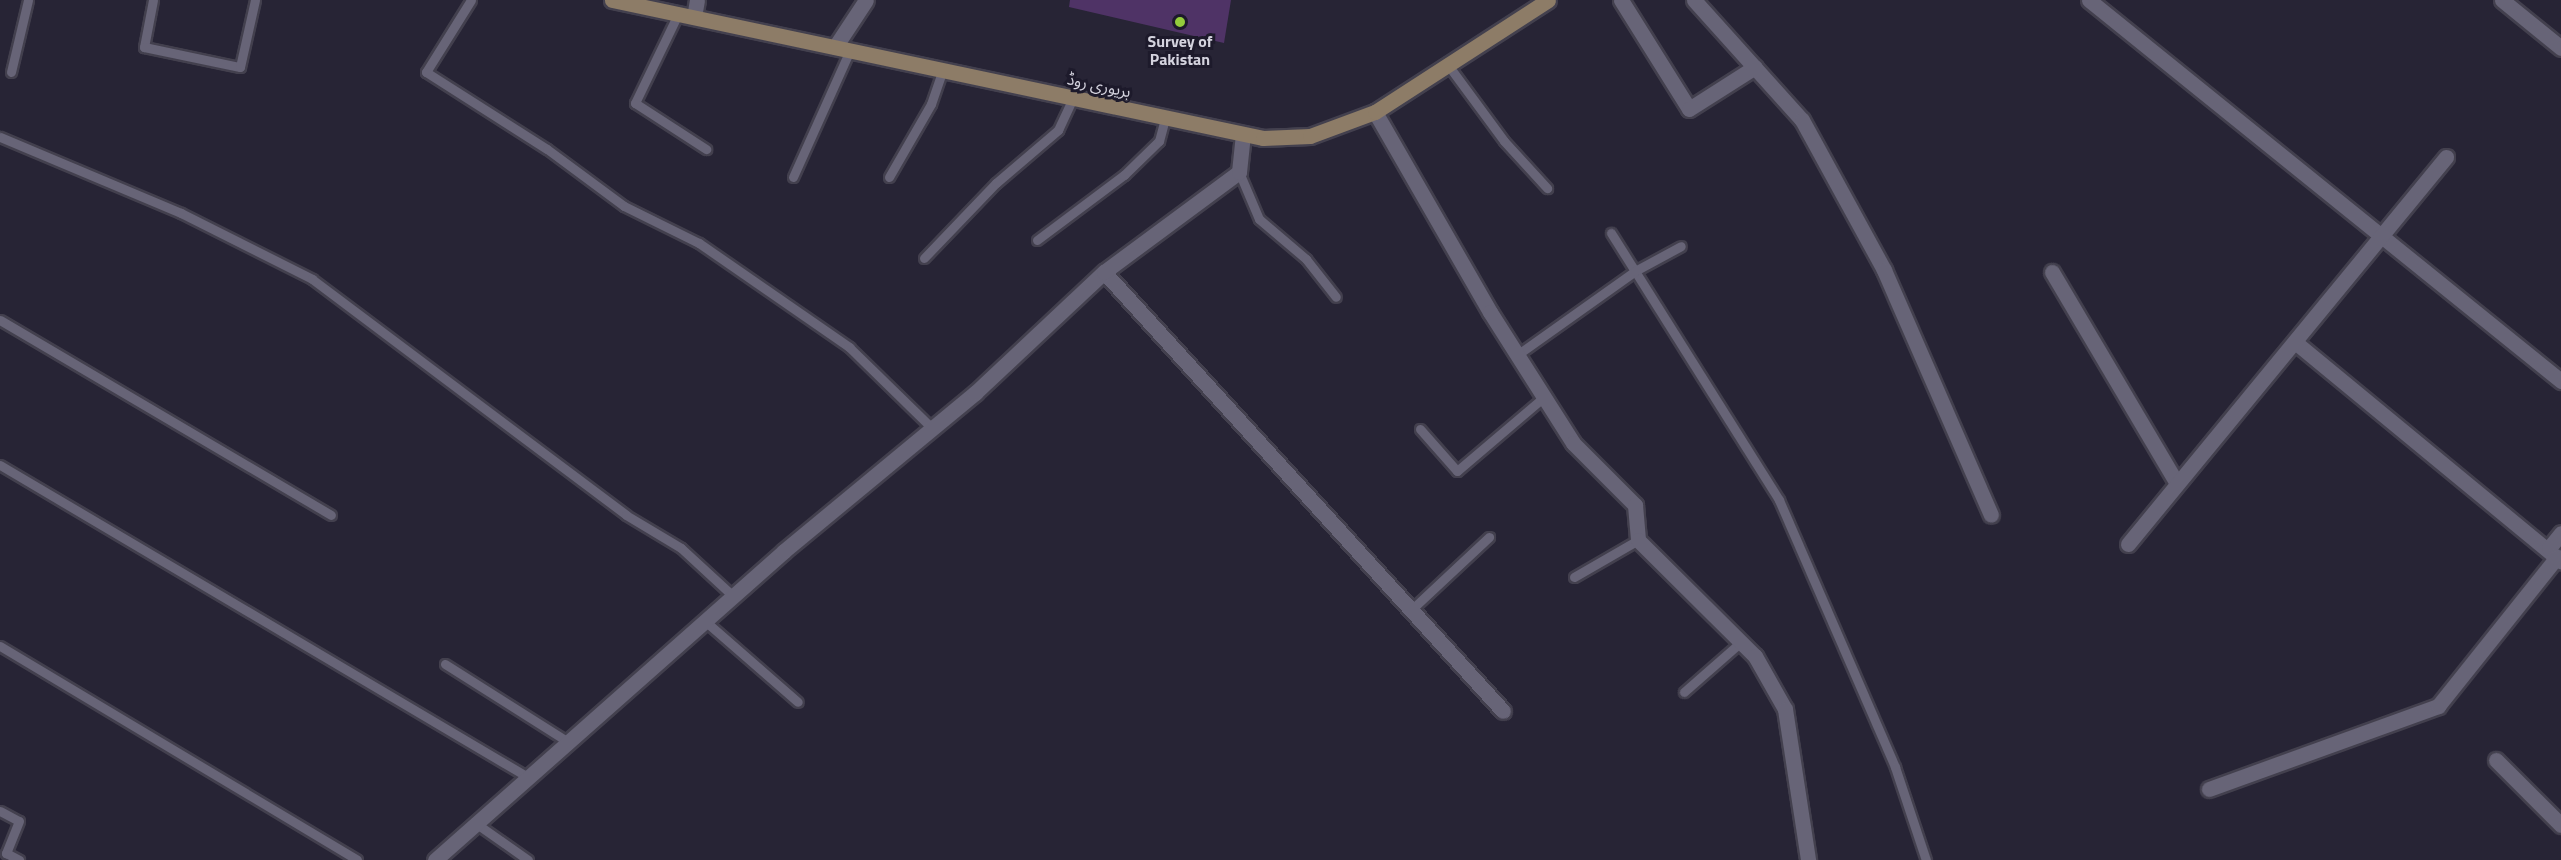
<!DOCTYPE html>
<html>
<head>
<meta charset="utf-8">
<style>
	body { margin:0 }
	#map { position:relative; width:2561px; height:860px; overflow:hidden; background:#272435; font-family:"Titillium Web","Noto Sans Arabic",sans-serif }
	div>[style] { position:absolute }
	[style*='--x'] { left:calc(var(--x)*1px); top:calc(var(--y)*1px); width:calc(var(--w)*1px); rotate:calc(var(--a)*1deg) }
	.building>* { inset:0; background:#4f3366 }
	.roads { filter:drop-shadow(2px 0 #43404e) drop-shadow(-2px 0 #43404e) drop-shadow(0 2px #43404e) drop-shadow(0 -2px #43404e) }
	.lane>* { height:9px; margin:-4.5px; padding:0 4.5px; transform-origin:4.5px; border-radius:4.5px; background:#676477 }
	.street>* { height:15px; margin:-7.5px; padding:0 7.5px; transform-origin:7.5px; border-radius:7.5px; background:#676477 }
	.secondary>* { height:15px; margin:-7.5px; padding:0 7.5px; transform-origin:7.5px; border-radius:7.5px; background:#8d7c67 }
	.dots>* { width:16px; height:16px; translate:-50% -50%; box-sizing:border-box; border:3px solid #1d1a2b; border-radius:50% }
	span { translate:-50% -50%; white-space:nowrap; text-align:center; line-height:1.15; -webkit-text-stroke:6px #1d1a2b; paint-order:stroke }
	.poi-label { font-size:16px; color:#d4d3de; font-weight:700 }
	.street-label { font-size:16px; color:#d4d3de }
</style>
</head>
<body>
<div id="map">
	<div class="building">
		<i style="clip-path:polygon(1070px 0,1231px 0,1224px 43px,1069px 7px)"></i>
	</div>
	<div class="roads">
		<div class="lane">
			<i style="--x:153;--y:0;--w:48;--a:100.8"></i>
			<i style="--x:144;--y:47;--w:98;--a:11.8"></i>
			<i style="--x:240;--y:67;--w:69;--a:-77.4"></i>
			<i style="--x:471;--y:0;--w:85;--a:122"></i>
			<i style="--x:426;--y:72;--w:143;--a:32.5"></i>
			<i style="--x:547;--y:149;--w:96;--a:36.5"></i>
			<i style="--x:624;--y:206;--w:84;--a:26.3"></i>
			<i style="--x:699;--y:243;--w:183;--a:34.7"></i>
			<i style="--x:849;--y:347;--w:116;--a:44.3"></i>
			<i style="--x:678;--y:14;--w:99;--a:115.8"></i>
			<i style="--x:635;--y:103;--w:85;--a:32.9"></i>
			<i style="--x:1448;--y:65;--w:94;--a:53.6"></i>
			<i style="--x:1504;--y:141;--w:64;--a:47.5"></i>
			<i style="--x:11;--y:72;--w:74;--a:-76.7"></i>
			<i style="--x:0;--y:137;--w:196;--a:22.8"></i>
			<i style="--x:181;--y:213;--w:147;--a:26.7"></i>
			<i style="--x:312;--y:279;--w:393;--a:36.9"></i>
			<i style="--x:626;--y:515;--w:64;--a:31"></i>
			<i style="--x:681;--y:548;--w:71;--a:42.7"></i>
			<i style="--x:1239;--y:172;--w:51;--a:66.9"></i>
			<i style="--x:1259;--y:219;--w:62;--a:40.4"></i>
			<i style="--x:1306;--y:259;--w:48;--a:51.7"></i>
			<i style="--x:793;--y:177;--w:139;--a:-65.8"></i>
			<i style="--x:889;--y:177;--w:84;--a:-60.1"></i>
			<i style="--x:931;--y:104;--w:36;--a:-71"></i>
			<i style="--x:1611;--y:233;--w:315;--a:57.8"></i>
			<i style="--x:1779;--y:500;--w:291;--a:66.5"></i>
			<i style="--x:1895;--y:767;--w:98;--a:71.6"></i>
			<i style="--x:1037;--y:240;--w:109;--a:-36.8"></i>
			<i style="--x:1124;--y:175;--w:49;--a:-44.2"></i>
			<i style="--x:1159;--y:141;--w:24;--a:-75"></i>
			<i style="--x:924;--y:258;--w:104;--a:-46.2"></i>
			<i style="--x:996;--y:183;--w:82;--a:-40.5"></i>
			<i style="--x:1058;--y:130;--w:35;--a:-65"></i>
			<i style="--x:0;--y:320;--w:384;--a:30.5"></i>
			<i style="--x:1517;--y:355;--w:145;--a:-35.4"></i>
			<i style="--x:1635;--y:271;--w:52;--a:-28.5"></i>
			<i style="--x:1420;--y:429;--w:56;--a:48.6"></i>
			<i style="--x:1457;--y:471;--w:114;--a:-40.4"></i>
			<i style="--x:0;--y:465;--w:611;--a:30.59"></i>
			<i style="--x:1574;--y:577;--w:74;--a:-30"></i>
			<i style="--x:1411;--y:610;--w:107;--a:-43.1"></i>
			<i style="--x:705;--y:621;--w:123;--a:41.1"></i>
			<i style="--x:0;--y:646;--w:416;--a:30.9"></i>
			<i style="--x:445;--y:664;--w:144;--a:32.3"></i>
			<i style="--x:1684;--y:692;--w:76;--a:-41.3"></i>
			<i style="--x:0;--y:811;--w:21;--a:28"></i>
			<i style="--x:19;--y:821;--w:35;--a:112"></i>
			<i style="--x:6;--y:853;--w:15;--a:28"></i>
			<i style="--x:474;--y:822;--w:66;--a:35.1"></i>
		</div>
		<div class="street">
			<i style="--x:1621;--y:0;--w:128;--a:58"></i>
			<i style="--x:1689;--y:109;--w:78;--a:-32.5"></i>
			<i style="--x:1694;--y:0;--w:161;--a:48"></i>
			<i style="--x:1802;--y:120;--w:171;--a:61.3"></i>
			<i style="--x:1884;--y:270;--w:267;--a:66.4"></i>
			<i style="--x:2089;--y:0;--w:607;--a:38.91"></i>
			<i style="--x:2502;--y:0;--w:76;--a:39.1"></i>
			<i style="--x:694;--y:17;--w:17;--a:-80"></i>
			<i style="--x:835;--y:47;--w:56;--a:-56.6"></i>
			<i style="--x:1375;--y:112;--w:231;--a:60.1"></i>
			<i style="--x:1490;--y:312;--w:155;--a:57.6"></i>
			<i style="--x:1573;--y:443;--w:88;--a:45"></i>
			<i style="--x:1635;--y:505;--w:35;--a:85"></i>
			<i style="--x:1638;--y:540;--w:165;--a:44.8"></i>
			<i style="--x:1755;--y:656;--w:61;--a:60.5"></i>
			<i style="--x:1785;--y:709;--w:153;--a:81.3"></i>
			<i style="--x:1104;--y:272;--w:593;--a:47.73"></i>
			<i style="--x:2052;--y:272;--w:245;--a:59.4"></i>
			<i style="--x:2295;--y:342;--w:345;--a:39.5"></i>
			<i style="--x:2128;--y:544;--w:501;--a:-50.59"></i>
			<i style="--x:2549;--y:548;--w:19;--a:-51"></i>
			<i style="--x:2496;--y:760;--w:92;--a:45"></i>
			<i style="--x:2209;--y:789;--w:244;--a:-19.9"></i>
			<i style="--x:2438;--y:706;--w:191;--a:-51.4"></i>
			<i style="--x:435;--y:860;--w:466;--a:-41.5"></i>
			<i style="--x:784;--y:551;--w:248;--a:-39.6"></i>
			<i style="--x:975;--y:393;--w:177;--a:-43.2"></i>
			<i style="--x:1104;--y:272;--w:168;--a:-36.5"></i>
			<i style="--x:1239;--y:172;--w:38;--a:-84"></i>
		</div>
		<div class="secondary">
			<i style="--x:612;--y:0;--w:665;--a:11.97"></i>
			<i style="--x:1263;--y:138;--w:47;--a:-2.4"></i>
			<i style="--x:1310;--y:136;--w:69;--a:-20.3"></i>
			<i style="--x:1375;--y:112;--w:206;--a:-32.9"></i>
		</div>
	</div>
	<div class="dots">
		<i style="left:1180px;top:22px;background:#94cc3c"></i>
	</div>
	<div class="poi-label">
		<span style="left:1180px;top:50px">Survey of<br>Pakistan</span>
	</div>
	<div class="street-label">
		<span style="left:1099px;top:85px;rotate:12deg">بریوری روڈ</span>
	</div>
</div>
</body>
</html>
